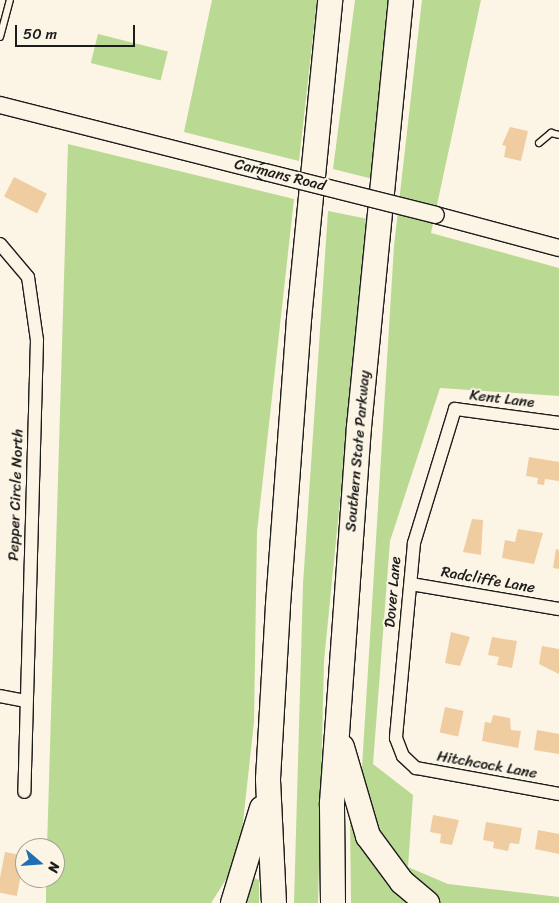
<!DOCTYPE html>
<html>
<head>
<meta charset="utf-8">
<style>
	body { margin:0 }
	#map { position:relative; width:559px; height:903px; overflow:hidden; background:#fcf5e5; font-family:Sriracha,sans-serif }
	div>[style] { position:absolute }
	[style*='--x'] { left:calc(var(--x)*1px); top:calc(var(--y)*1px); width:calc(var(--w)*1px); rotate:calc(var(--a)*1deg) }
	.green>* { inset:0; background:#bad992; transform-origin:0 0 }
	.building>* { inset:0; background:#f0cca1; transform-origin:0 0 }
	.roads { filter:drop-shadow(1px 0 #1c1c1c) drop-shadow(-1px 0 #1c1c1c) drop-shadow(0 1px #1c1c1c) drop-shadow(0 -1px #1c1c1c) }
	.service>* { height:6px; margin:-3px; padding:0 3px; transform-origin:3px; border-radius:3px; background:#fcf5e5 }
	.minor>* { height:12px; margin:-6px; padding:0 6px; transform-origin:6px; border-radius:6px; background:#fcf5e5 }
	.tertiary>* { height:16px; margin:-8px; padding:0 8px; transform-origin:8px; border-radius:8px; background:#fcf5e5 }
	.motorway>* { height:24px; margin:-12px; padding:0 12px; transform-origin:12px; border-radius:12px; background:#fcf5e5 }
	.bridges { filter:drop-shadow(1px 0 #1c1c1c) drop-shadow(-1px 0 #1c1c1c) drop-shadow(0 1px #1c1c1c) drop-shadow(0 -1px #1c1c1c) }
	.tertiary-bridge>* { height:16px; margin:-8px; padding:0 8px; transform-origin:8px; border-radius:8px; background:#fcf5e5 }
	span { translate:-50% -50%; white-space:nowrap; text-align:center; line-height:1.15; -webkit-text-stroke:4px #fcf5e5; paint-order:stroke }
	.street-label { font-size:15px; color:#1c1c1c }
	.north { position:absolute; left:15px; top:838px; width:50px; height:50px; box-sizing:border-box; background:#fcf5e5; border:1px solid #a29e95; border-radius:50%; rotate:108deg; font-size:14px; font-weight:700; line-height:20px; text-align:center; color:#1c1c1c }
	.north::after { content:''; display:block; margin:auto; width:18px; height:22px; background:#1f6fb2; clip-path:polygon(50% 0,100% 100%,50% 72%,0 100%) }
	.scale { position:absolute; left:15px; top:25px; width:120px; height:22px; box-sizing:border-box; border:2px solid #1c1c1c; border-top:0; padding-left:6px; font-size:15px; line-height:18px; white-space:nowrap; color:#1c1c1c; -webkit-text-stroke:4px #fcf5e5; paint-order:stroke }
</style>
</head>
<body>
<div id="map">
	<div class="green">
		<i style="clip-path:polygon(212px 0,317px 0,299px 161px,184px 132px)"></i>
		<i style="clip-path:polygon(355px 0,391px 0,373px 179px,333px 169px)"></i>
		<i style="clip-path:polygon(422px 0,481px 0,431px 233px,559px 268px,559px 396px,440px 388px,390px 541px,373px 764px,413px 795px,408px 867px,448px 884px,559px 897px,559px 903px,441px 903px,418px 888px,379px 837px,361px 784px,394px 246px)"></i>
		<i style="left:98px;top:34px;width:72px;height:30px;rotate:14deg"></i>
		<i style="clip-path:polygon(68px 144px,294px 199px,257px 532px,254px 722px,239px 859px,211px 903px,46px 903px,46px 878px,55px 878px,55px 848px,47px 848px)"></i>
		<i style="clip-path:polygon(328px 211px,368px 219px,324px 661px,318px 903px,294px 903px,303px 584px)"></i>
		<i style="clip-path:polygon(350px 816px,355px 817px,414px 903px,351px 903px)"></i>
		<i style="clip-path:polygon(254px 878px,259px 880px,259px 903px,244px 903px)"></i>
	</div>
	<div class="building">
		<i style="clip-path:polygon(510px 127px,528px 131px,521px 161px,504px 157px,506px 146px,502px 145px)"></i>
		<i style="left:14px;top:177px;width:37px;height:22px;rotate:27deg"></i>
		<i style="clip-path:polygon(529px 457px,559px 462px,559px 481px,545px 479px,544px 485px,537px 484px,538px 478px,526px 476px)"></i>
		<i style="clip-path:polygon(472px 519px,483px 520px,481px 555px,463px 552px)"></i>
		<i style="clip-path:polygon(518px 529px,543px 533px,534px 564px,502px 558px,505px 540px,515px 542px)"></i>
		<i style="clip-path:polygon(556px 549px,559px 550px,559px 569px,553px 568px)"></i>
		<i style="clip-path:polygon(451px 632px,470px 637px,460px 666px,445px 663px)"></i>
		<i style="clip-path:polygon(492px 637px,517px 641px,512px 668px,497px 665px,499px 657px,488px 655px)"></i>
		<i style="clip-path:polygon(542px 646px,559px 649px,559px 674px,539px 664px)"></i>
		<i style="left:445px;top:707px;width:19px;height:26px;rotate:12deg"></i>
		<i style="clip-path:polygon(493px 715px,510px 718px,511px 730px,521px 731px,518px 748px,482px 741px,485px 722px,491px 723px)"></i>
		<i style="clip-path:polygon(537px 730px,559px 734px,559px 754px,534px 750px)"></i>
		<i style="clip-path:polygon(433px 815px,459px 820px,452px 845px,440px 843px,441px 834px,430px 832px)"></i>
		<i style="clip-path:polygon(486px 822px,522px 828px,519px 844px,510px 843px,508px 851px,493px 848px,494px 842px,483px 840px)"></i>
		<i style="clip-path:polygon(538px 830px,559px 834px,559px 854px,535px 849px)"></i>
		<i style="left:5px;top:852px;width:20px;height:41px;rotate:11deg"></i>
	</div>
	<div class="roads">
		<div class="service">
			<i style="--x:0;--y:37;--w:38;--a:-75"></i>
			<i style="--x:539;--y:143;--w:16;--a:-40"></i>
			<i style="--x:551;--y:133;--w:8;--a:14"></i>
		</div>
		<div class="minor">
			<i style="--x:0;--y:244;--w:43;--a:49.7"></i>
			<i style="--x:28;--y:277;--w:64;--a:81.9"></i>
			<i style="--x:37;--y:340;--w:452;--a:91.6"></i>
			<i style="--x:559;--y:423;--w:105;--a:-172.3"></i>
			<i style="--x:455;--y:409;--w:140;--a:107"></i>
			<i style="--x:414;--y:543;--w:196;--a:95.3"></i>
			<i style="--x:396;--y:738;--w:19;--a:69"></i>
			<i style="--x:403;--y:756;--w:18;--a:43"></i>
			<i style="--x:416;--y:768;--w:145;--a:10.3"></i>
			<i style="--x:411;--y:584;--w:150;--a:9.6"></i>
			<i style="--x:0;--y:696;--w:26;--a:11"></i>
		</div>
		<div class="tertiary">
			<i style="--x:0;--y:105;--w:273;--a:14.2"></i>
			<i style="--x:436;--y:215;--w:127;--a:15"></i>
		</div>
		<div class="motorway">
			<i style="--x:342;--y:747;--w:93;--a:73.7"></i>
			<i style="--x:368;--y:836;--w:57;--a:53.5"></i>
			<i style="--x:402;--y:882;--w:33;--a:40"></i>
			<i style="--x:233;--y:903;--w:99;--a:-73"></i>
			<i style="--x:274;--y:903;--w:124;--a:-92.8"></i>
			<i style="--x:268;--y:779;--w:174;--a:-86.7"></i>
			<i style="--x:278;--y:605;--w:287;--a:-85.8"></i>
			<i style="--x:299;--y:319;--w:321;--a:-84.4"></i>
			<i style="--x:333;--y:903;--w:100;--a:-90.6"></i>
			<i style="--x:332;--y:803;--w:377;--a:-85.9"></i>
			<i style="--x:359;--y:427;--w:429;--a:-84.4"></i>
		</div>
	</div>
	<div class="bridges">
		<div class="tertiary-bridge">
			<i style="--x:265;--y:172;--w:176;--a:14.1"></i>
		</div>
	</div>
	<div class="street-label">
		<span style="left:280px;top:175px;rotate:14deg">Carmans Road</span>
		<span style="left:502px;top:399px;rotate:7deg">Kent Lane</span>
		<span style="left:358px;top:451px;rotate:-85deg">Southern State Parkway</span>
		<span style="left:16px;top:495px;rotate:-88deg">Pepper Circle North</span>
		<span style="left:488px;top:580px;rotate:10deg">Radcliffe Lane</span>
		<span style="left:393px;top:592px;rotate:-85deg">Dover Lane</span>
		<span style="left:487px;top:765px;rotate:10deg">Hitchcock Lane</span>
	</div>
	<div class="north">N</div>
	<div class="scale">50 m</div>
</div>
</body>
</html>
